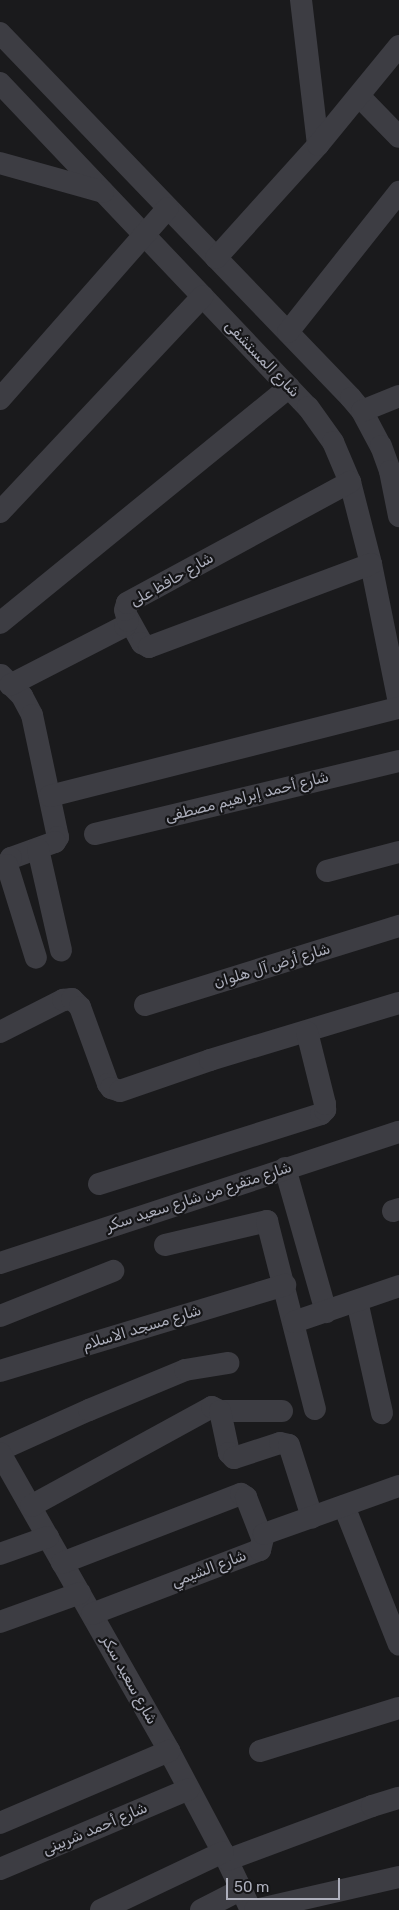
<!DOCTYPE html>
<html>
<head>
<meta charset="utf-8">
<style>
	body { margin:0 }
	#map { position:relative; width:399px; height:1910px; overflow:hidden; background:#1a1a1c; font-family:Rubik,"Noto Sans Arabic",sans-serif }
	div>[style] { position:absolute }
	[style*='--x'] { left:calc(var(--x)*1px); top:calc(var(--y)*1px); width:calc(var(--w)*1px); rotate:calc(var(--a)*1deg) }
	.minor>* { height:22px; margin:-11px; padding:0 11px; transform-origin:11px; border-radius:11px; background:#3d3d43 }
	span { translate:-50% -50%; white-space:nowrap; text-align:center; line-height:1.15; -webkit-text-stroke:4.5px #151517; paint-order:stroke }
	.street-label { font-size:15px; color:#adafbc }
	.scale { position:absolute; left:226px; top:1878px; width:114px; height:22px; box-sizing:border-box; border:2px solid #adafbc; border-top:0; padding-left:6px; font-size:15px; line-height:18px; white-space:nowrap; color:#adafbc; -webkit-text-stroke:4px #151517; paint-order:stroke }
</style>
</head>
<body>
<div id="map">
	<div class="minor">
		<i style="--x:301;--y:0;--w:146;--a:83.3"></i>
		<i style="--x:0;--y:33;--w:506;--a:46.12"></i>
		<i style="--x:351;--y:398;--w:17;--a:50"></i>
		<i style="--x:362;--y:411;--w:40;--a:62"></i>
		<i style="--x:381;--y:446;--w:27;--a:70"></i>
		<i style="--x:390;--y:471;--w:46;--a:78.7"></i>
		<i style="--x:0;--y:83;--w:447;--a:46.5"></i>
		<i style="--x:308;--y:407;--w:43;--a:54.5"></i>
		<i style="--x:333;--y:442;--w:43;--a:67"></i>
		<i style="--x:350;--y:482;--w:85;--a:75.6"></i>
		<i style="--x:371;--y:564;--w:142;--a:78.6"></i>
		<i style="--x:359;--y:96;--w:57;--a:45.7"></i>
		<i style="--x:0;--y:163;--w:107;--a:15.7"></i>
		<i style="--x:216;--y:258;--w:152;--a:-47.9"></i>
		<i style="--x:318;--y:145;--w:128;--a:-50.7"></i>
		<i style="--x:288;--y:332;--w:179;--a:-51.6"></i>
		<i style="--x:0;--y:399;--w:254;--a:-48.7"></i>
		<i style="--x:362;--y:411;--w:40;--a:-22"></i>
		<i style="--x:0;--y:512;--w:296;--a:-46.8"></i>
		<i style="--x:128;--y:618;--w:29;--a:61"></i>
		<i style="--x:142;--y:643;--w:8;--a:30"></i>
		<i style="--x:149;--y:647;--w:237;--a:-20.5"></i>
		<i style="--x:0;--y:623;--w:373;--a:-39.2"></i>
		<i style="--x:1;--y:675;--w:30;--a:45"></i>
		<i style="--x:22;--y:696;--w:21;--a:62"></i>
		<i style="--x:32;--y:715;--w:125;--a:78"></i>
		<i style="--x:58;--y:837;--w:6;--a:121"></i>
		<i style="--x:55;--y:842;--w:47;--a:160"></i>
		<i style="--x:11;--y:858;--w:8;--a:120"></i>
		<i style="--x:7;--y:865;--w:97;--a:72.7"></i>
		<i style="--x:10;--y:685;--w:129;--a:-27.2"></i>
		<i style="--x:125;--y:626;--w:6;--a:-59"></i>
		<i style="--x:128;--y:621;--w:11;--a:-105"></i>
		<i style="--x:125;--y:610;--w:7;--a:-74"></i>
		<i style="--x:127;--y:603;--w:254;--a:-28.5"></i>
		<i style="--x:50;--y:796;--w:360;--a:-14.2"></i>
		<i style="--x:95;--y:834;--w:313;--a:-13.5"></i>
		<i style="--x:38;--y:849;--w:104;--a:77.2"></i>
		<i style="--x:327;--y:871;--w:74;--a:-14.8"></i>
		<i style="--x:145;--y:1005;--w:266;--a:-17.3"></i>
		<i style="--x:0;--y:1032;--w:71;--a:-26.9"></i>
		<i style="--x:63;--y:1000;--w:9;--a:-6"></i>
		<i style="--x:72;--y:999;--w:11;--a:45"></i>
		<i style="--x:80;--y:1007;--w:82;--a:70"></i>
		<i style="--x:108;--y:1084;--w:5;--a:53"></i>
		<i style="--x:111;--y:1088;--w:9;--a:18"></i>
		<i style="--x:120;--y:1091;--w:95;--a:-19"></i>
		<i style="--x:210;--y:1060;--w:197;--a:-16.8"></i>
		<i style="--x:285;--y:1168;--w:150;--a:74.1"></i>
		<i style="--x:99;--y:1184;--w:233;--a:-17.5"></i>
		<i style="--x:321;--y:1114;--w:6;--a:-45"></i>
		<i style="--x:325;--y:1110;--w:6;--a:-90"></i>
		<i style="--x:325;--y:1104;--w:74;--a:-104"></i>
		<i style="--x:393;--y:1211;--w:6;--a:-18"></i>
		<i style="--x:165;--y:1245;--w:105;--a:-13.2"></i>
		<i style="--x:267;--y:1221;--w:194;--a:75.7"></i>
		<i style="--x:0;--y:1263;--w:420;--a:-18.2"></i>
		<i style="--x:357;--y:1301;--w:115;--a:77.4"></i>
		<i style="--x:0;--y:1316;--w:122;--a:-21.7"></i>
		<i style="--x:294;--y:1322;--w:111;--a:-18.9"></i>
		<i style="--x:0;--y:1371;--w:298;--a:-16.8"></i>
		<i style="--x:220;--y:1411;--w:62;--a:0"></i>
		<i style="--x:0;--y:1450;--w:98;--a:-24.2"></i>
		<i style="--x:89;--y:1410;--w:104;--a:-22.6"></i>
		<i style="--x:185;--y:1370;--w:44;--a:-9.2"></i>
		<i style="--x:0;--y:1453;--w:343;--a:60.4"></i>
		<i style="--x:169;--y:1751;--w:123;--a:62"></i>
		<i style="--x:227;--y:1860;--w:55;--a:64.4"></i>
		<i style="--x:31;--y:1506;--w:206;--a:-28.7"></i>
		<i style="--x:212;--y:1407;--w:9;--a:27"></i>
		<i style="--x:220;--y:1411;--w:43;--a:77.9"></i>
		<i style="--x:229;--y:1453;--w:7;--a:45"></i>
		<i style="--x:234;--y:1458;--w:48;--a:-18.1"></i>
		<i style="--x:280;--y:1443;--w:9;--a:13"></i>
		<i style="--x:289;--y:1445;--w:76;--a:72.3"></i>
		<i style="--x:344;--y:1506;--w:149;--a:68.4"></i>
		<i style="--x:0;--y:1554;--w:51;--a:-19.5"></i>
		<i style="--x:62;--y:1563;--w:192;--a:-21.1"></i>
		<i style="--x:241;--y:1494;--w:6;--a:31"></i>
		<i style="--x:246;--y:1497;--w:44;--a:68.7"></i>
		<i style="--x:92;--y:1614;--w:180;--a:-20.9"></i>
		<i style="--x:260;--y:1550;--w:16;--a:-76"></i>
		<i style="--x:264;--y:1534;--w:143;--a:-19.6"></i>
		<i style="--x:0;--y:1622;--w:85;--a:-19.9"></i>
		<i style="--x:260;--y:1751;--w:145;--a:-17.2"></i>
		<i style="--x:0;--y:1823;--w:184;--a:-23.1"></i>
		<i style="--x:227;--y:1860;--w:155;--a:-20.4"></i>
		<i style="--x:372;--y:1806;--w:28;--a:-17"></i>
		<i style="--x:0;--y:1869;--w:205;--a:-22.9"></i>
		<i style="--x:101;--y:1910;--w:135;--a:-25.4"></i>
		<i style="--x:201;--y:1910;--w:46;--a:-27.1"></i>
		<i style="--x:255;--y:1910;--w:148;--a:-12.9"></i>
	</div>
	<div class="street-label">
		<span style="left:262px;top:359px;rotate:46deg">شارع المستشفى</span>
		<span style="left:172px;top:580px;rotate:-30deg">شارع حافظ على</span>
		<span style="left:247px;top:797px;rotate:-14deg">شارع أحمد إبراهيم مصطفى</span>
		<span style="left:272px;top:966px;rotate:-17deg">شارع أرض آل هلوان</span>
		<span style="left:199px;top:1197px;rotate:-18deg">شارع متفرع من شارع سعيد سكر</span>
		<span style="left:142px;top:1328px;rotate:-17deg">شارع مسجد الاسلام</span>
		<span style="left:209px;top:1569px;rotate:-21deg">شارع الشيمي</span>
		<span style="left:129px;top:1680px;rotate:61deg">شارع سعيد سكر</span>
		<span style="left:95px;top:1829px;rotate:-23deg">شارع أحمد شربينى</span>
	</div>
	<div class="scale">50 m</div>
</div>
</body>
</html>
